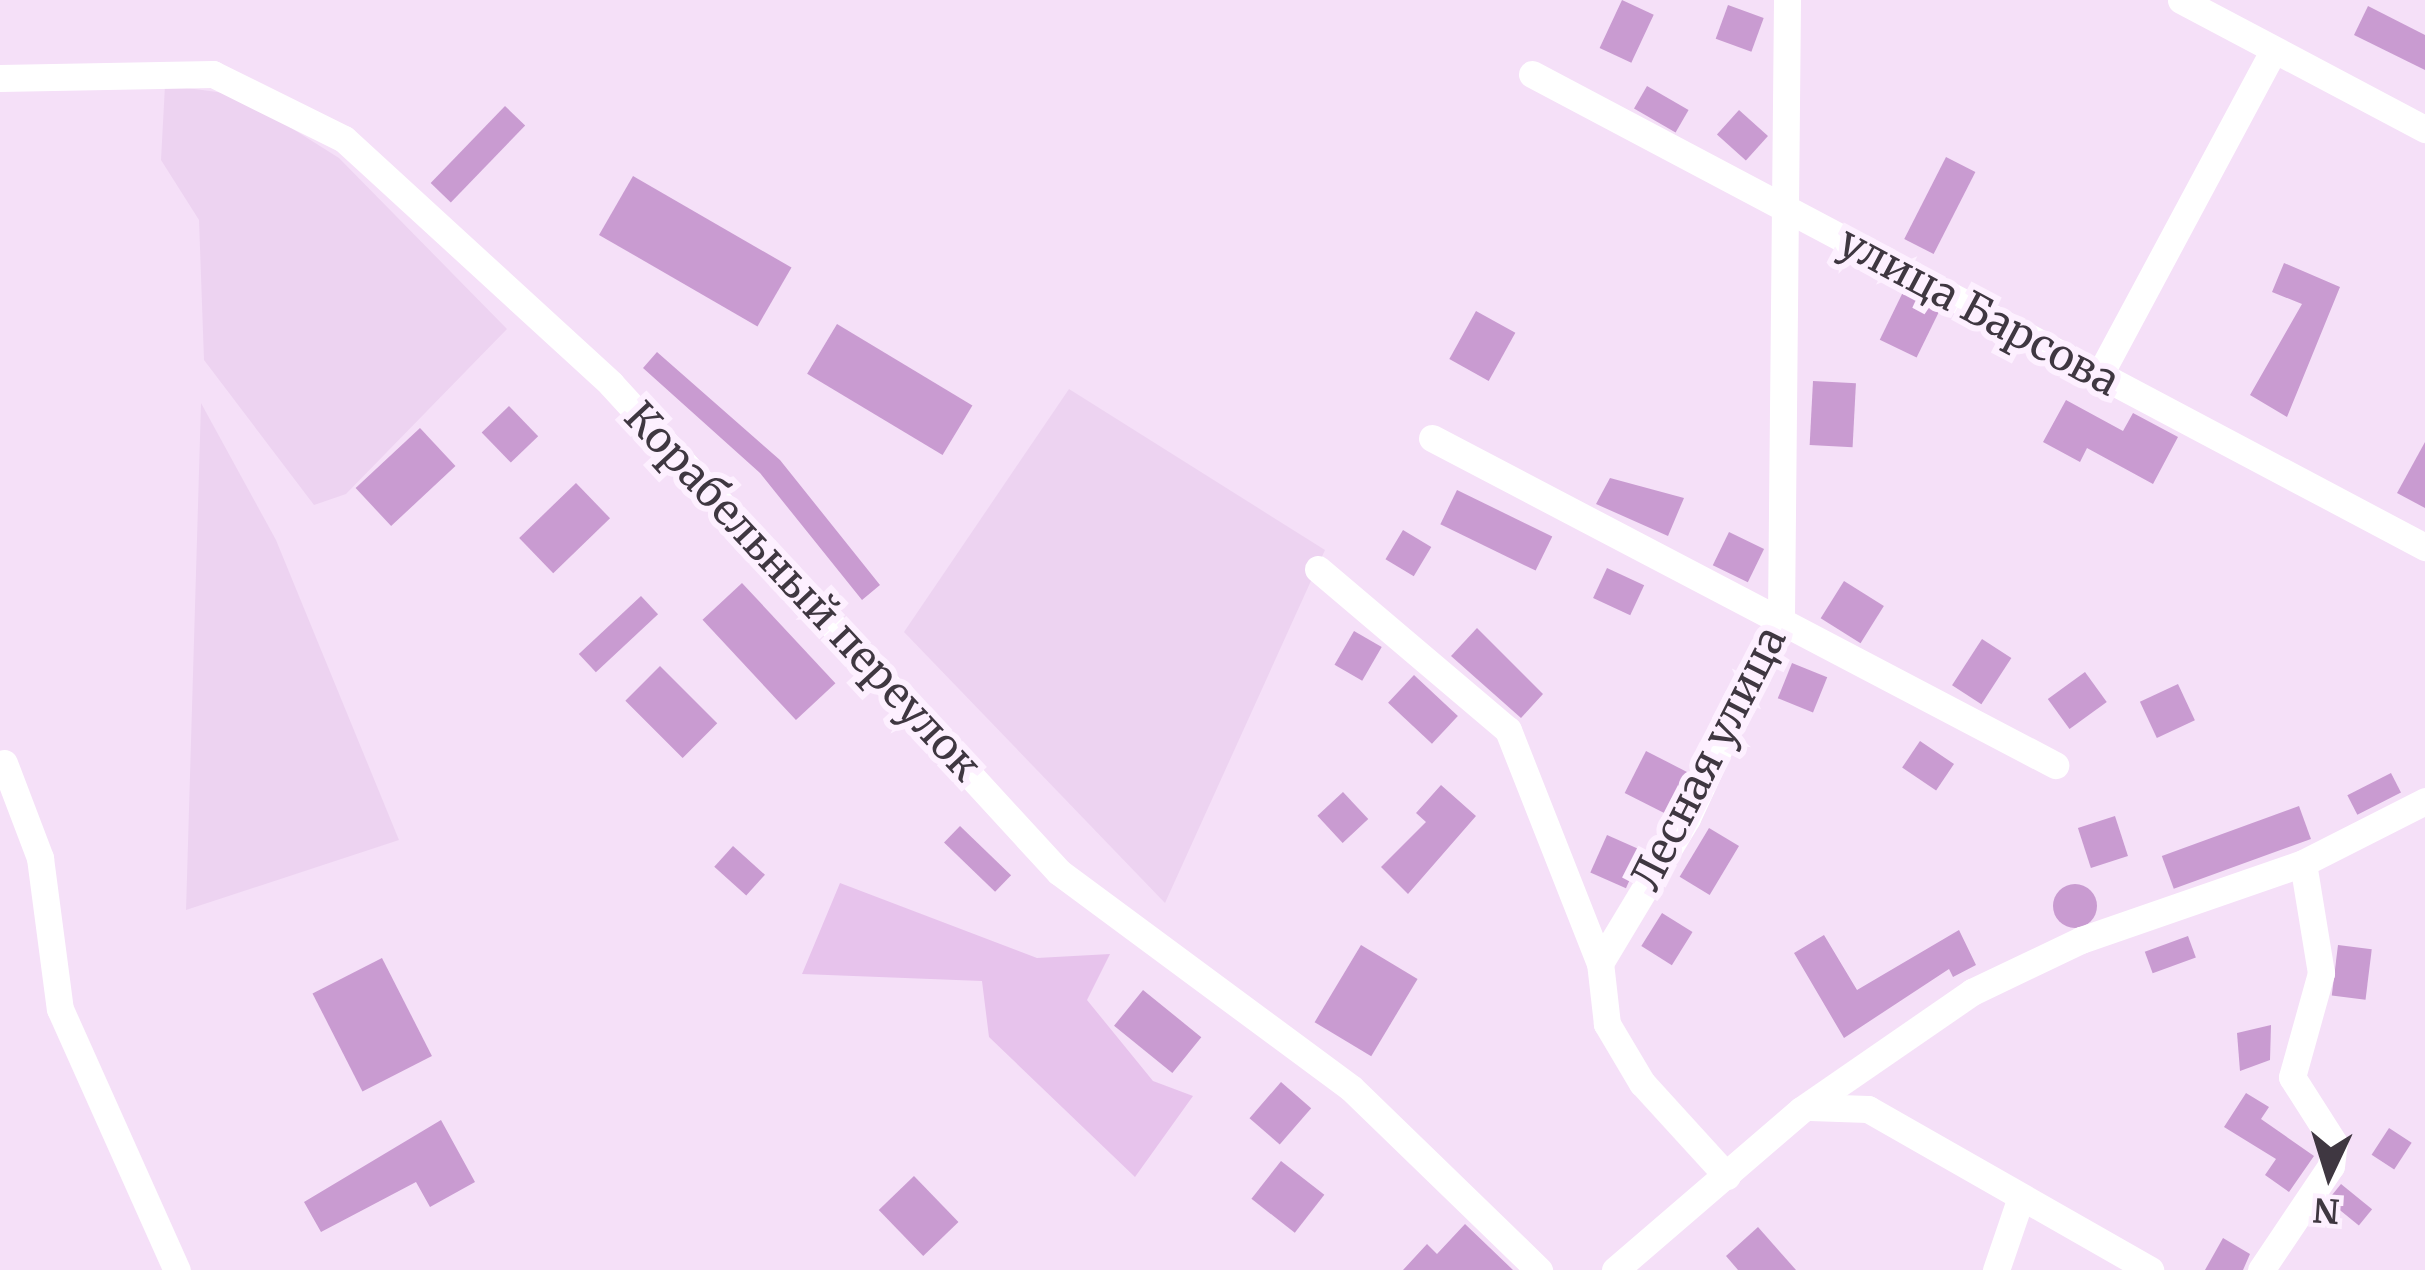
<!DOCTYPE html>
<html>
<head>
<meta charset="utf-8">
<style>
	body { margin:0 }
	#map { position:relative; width:2425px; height:1270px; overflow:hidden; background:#f5e0f8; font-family:Merriweather,serif }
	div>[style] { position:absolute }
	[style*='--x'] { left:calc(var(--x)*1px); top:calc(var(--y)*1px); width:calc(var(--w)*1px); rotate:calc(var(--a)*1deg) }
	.built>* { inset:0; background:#edd3f1 }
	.green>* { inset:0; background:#e7c3ec }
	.building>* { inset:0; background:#c99bd1; transform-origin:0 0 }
	.round { border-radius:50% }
	.minor>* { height:27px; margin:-13.5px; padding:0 13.5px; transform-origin:13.5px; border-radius:13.5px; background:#fff }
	span { translate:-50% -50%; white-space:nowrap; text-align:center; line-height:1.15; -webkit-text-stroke:12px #fdf0ff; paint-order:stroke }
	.street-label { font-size:42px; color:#3f3741 }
	.north { position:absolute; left:2269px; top:1114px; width:120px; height:120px; -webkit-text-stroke:9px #fdf0ff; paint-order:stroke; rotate:184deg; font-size:33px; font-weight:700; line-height:48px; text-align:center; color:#3f3741 }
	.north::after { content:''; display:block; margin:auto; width:42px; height:54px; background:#3f3741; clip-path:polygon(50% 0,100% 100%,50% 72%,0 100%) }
</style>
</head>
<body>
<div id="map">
	<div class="built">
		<i style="clip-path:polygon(165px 85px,239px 95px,339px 158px,507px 329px,346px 494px,314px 505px,204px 360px,199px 220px,161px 160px)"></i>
		<i style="clip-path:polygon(1069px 389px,1325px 550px,1165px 903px,904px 632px)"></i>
		<i style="clip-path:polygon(201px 403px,276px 540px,399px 840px,186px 910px)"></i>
	</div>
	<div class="green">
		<i style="clip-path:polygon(840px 883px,1037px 958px,1110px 954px,1087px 1000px,1153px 1081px,1193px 1096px,1135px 1177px,989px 1037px,982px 981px,802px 974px)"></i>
	</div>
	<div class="building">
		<i style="left:1622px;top:0;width:35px;height:53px;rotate:25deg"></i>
		<i style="left:1728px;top:5px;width:38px;height:36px;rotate:20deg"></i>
		<i style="clip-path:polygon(2368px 6px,2425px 35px,2425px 70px,2354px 35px)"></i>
		<i style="left:1647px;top:86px;width:48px;height:26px;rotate:30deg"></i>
		<i style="left:505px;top:106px;width:28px;height:107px;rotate:44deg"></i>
		<i style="left:1739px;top:110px;width:39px;height:33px;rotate:42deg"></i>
		<i style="left:1946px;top:157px;width:33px;height:92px;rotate:27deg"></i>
		<i style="left:633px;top:176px;width:183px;height:68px;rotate:30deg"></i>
		<i style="clip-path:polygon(2284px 263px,2340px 287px,2287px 417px,2250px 395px,2302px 304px,2272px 292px)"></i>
		<i style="left:1903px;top:292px;width:41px;height:53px;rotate:26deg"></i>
		<i style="left:1476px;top:311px;width:45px;height:55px;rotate:29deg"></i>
		<i style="left:837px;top:324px;width:158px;height:58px;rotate:31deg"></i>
		<i style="clip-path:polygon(657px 352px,780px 460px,880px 585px,862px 600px,760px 473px,643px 368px)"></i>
		<i style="left:1813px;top:381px;width:43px;height:64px;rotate:3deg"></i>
		<i style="clip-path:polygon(2066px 400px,2123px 431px,2133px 413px,2178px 437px,2153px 484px,2087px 448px,2080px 462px,2043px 442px)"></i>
		<i style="left:509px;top:406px;width:42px;height:38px;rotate:46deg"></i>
		<i style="left:420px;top:428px;width:52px;height:88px;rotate:47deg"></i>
		<i style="clip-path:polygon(2425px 442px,2425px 508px,2397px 493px)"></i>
		<i style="clip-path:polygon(1610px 478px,1684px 498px,1668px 536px,1596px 504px)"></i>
		<i style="left:576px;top:483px;width:49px;height:79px;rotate:46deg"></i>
		<i style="left:1457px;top:490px;width:106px;height:38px;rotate:26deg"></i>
		<i style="left:1403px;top:530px;width:33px;height:34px;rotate:31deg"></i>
		<i style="left:1729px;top:532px;width:39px;height:37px;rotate:26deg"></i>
		<i style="left:1607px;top:568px;width:41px;height:33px;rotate:25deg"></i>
		<i style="left:1844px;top:581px;width:47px;height:44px;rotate:32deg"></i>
		<i style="left:742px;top:583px;width:137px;height:54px;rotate:47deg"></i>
		<i style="left:641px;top:596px;width:25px;height:85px;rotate:47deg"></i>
		<i style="clip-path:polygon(1477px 628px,1543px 694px,1521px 718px,1451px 656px)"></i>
		<i style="left:1354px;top:631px;width:32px;height:39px;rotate:30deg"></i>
		<i style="left:1982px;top:639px;width:35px;height:55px;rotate:33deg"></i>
		<i style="left:1792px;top:663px;width:38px;height:38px;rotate:22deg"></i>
		<i style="left:660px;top:666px;width:81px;height:49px;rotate:45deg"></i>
		<i style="left:2085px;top:672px;width:37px;height:46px;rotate:54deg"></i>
		<i style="left:1414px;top:675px;width:60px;height:38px;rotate:43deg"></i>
		<i style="left:2178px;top:684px;width:40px;height:42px;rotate:65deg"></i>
		<i style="left:1920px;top:741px;width:41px;height:32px;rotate:34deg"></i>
		<i style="left:1646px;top:751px;width:46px;height:47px;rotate:27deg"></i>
		<i style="left:2391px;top:773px;width:22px;height:49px;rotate:63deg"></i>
		<i style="clip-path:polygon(1441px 785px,1476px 816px,1408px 894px,1381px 867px,1426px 822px,1416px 813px)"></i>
		<i style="left:1343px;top:792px;width:37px;height:35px;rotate:47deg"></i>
		<i style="left:2299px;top:806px;width:35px;height:146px;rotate:70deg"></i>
		<i style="left:2115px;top:816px;width:42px;height:39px;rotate:72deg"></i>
		<i style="left:960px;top:826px;width:71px;height:23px;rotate:44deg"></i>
		<i style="left:1709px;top:828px;width:35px;height:57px;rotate:31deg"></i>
		<i style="left:1607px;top:835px;width:39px;height:41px;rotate:24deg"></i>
		<i style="left:733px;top:846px;width:43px;height:28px;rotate:42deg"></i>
		<i class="round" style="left:2053px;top:884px;width:44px;height:44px"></i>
		<i style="left:1662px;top:913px;width:36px;height:39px;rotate:32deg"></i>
		<i style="clip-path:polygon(1959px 930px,1976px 965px,1953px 977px,1949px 969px,1844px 1038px,1794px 953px,1824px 935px,1857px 990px)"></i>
		<i style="left:2188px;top:936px;width:23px;height:46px;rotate:70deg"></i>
		<i style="left:1361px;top:945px;width:66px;height:90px;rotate:31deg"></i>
		<i style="left:2338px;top:945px;width:34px;height:51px;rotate:7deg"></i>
		<i style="left:382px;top:958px;width:110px;height:78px;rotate:63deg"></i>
		<i style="left:1143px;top:990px;width:75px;height:46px;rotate:39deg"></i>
		<i style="clip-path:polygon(2271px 1025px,2270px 1060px,2240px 1071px,2237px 1033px)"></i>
		<i style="left:1281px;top:1082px;width:40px;height:48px;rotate:41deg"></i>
		<i style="clip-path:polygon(2246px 1093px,2269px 1107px,2261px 1119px,2314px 1156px,2289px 1192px,2265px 1175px,2276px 1159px,2224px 1127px)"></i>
		<i style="clip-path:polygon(441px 1120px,475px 1182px,430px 1207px,416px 1182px,321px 1232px,304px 1202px)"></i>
		<i style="left:2389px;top:1128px;width:27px;height:32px;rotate:33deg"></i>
		<i style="left:1281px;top:1161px;width:55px;height:48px;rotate:38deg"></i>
		<i style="left:914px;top:1176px;width:64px;height:49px;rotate:46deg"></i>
		<i style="left:2341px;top:1184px;width:40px;height:21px;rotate:39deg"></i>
		<i style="clip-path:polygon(1465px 1224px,1513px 1270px,1403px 1270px,1427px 1244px,1437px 1254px)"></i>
		<i style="clip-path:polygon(1758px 1227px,1796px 1270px,1738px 1270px,1726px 1256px)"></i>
		<i style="clip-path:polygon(2223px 1238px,2250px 1254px,2243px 1270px,2205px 1270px)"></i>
	</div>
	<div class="minor">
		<i style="--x:2181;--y:0;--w:276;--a:27.9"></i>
		<i style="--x:1532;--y:74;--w:1011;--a:27.91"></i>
		<i style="--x:0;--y:78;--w:213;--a:-1.1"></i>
		<i style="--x:213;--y:74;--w:146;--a:26.4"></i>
		<i style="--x:344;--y:139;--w:362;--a:42.5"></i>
		<i style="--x:611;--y:384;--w:662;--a:47.45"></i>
		<i style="--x:1059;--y:872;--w:363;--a:36.5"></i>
		<i style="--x:1351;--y:1088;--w:262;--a:44.1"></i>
		<i style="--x:2100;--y:374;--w:366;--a:-61.8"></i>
		<i style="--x:1432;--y:438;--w:704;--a:27.69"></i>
		<i style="--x:1318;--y:569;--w:249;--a:40.3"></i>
		<i style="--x:1508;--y:730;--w:251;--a:68.5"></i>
		<i style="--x:4;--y:763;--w:102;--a:69.2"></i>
		<i style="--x:40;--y:858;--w:152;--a:82.5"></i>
		<i style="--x:60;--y:1009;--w:286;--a:65.9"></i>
		<i style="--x:1810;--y:1107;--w:58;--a:2"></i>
		<i style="--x:1868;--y:1109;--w:325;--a:29.7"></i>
		<i style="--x:1727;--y:1176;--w:126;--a:-132.4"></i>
		<i style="--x:1642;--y:1083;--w:69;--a:-120.7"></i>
		<i style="--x:1607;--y:1024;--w:61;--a:-96.5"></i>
		<i style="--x:1600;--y:963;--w:169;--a:-59"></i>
		<i style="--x:1687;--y:818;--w:224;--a:-65.2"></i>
		<i style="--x:1781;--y:615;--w:615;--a:-89.44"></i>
		<i style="--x:1615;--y:1270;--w:245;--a:-40.7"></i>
		<i style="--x:1801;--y:1110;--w:208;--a:-34.6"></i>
		<i style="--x:1972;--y:992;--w:121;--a:-25.5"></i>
		<i style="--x:2081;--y:940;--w:235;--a:-19.1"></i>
		<i style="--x:2303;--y:863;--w:137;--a:-26.9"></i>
		<i style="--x:1996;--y:1270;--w:77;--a:-71.1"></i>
		<i style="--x:2261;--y:1270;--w:125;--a:-56.1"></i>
		<i style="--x:2331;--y:1166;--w:23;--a:-83"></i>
		<i style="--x:2334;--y:1143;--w:78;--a:-122.5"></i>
		<i style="--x:2292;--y:1077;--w:108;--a:-74.4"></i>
		<i style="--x:2321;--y:973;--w:111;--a:-99.3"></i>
	</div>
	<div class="street-label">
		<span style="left:1979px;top:311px;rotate:28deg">улица Барсова</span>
		<span style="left:803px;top:591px;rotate:47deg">Корабельный переулок</span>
		<span style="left:1708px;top:758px;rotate:-63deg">Лесная улица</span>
	</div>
	<div class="north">N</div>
</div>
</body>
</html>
